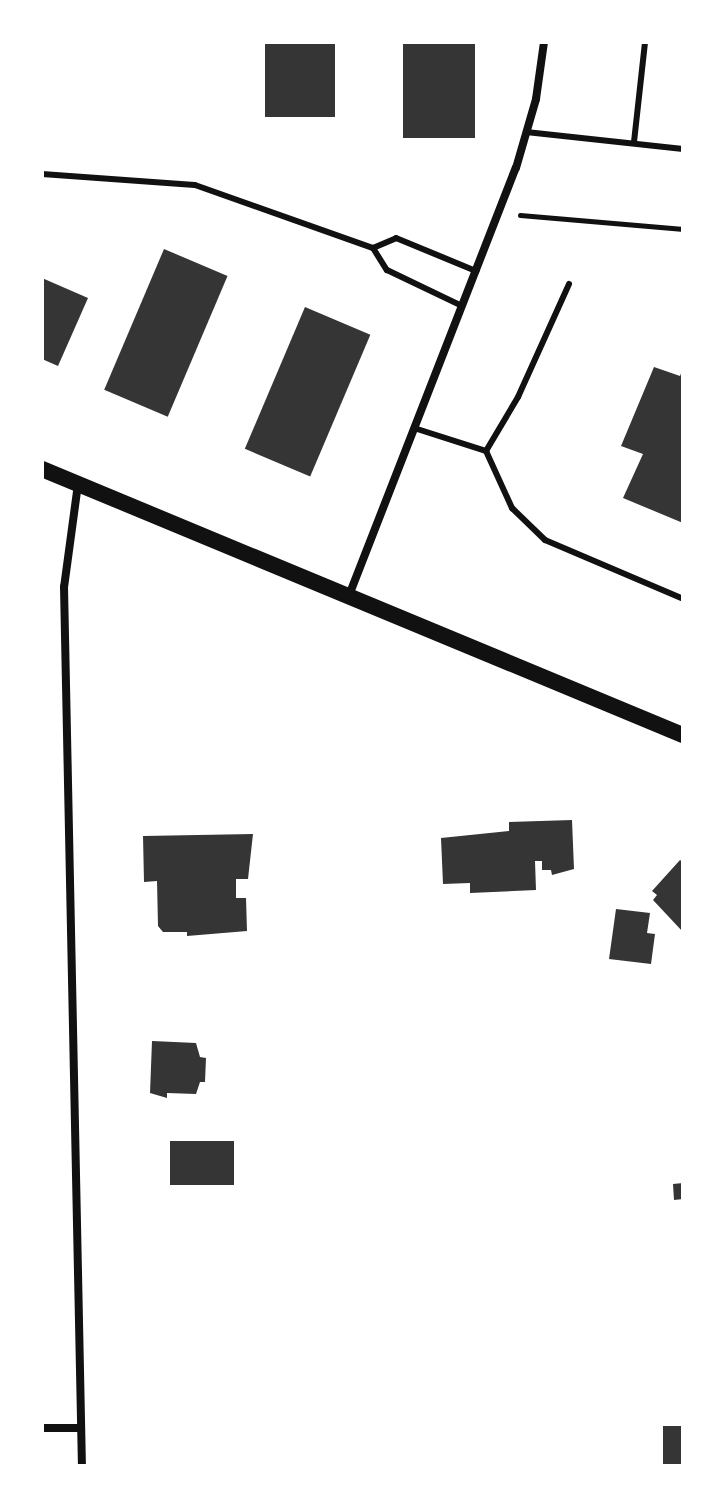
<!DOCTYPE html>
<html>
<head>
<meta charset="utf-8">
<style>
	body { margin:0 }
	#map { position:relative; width:725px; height:1508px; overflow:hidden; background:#fff; font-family:"Exo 2",sans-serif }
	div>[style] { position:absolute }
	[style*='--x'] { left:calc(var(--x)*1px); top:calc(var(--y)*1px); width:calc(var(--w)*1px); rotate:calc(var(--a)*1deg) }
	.building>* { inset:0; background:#353535; transform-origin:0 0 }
	.path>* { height:5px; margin:-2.5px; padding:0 2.5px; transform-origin:2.5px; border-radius:2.5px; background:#111 }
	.service>* { height:6px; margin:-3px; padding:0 3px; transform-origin:3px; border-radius:3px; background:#111 }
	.minor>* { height:8px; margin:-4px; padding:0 4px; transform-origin:4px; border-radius:4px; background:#111 }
	.secondary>* { height:16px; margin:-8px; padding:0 8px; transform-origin:8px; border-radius:8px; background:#111 }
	span { translate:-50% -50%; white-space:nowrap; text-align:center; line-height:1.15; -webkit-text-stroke:8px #fff; paint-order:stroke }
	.frame { position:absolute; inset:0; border:44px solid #fff; pointer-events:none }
</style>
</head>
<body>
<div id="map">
	<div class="building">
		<i style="left:265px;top:42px;width:70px;height:75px"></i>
		<i style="left:403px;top:42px;width:72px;height:96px"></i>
		<i style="left:164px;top:249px;width:69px;height:153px;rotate:23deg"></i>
		<i style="clip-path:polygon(42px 278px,88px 298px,58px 366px,42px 359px)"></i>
		<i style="left:305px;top:307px;width:71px;height:154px;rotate:23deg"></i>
		<i style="clip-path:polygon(654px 367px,680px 376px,683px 368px,683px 523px,623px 498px,643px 454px,621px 446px)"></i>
		<i style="clip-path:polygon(572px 820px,574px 869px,552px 875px,551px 870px,542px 870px,542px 861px,535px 861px,536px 890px,470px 893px,470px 883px,443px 884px,441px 838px,509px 831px,509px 822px)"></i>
		<i style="clip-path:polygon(253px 834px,248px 879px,236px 879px,236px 898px,246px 898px,247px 931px,187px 936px,187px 932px,163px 932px,158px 926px,157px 881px,144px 882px,143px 836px)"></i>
		<i style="clip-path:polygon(680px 860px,683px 862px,683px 932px,653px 900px,657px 895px,652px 891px)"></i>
		<i style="clip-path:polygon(616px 909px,650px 913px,647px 933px,655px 934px,651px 964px,609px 959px)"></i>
		<i style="clip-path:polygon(152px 1041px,196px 1043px,200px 1057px,206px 1058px,205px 1082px,200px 1082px,196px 1094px,167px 1093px,167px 1098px,150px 1093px)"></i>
		<i style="left:170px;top:1141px;width:64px;height:44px"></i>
		<i style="clip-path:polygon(683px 1183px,683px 1199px,674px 1200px,673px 1184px)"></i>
		<i style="left:663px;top:1426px;width:20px;height:40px"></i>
	</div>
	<div class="path">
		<i style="--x:520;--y:215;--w:164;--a:4.9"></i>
	</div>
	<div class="service">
		<i style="--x:526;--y:132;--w:158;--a:6.2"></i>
		<i style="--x:634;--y:142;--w:101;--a:-83.7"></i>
		<i style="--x:42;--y:174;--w:153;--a:4.1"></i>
		<i style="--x:195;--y:185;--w:189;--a:19.5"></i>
		<i style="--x:373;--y:248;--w:26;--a:58"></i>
		<i style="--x:387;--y:270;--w:83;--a:25.6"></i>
		<i style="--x:373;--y:248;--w:25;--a:-23"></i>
		<i style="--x:396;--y:238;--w:87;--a:22.4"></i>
		<i style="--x:414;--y:428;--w:76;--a:17.7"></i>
		<i style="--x:486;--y:451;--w:63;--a:65.5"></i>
		<i style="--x:512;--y:508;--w:46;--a:44.1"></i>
		<i style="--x:545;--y:540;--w:150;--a:23.1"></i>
		<i style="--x:486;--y:451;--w:63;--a:-59.3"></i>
		<i style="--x:518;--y:397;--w:124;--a:-65.7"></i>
	</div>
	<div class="minor">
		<i style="--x:78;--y:484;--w:104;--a:97.7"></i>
		<i style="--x:64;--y:587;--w:879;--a:88.83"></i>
		<i style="--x:348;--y:598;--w:462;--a:-68.7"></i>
		<i style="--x:516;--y:168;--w:72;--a:-73.8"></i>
		<i style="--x:536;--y:99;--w:58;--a:-82"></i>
		<i style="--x:42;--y:1428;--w:39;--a:0"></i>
	</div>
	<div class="secondary">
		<i style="--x:42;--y:469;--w:694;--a:22.54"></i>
	</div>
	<div class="frame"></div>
</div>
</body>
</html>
